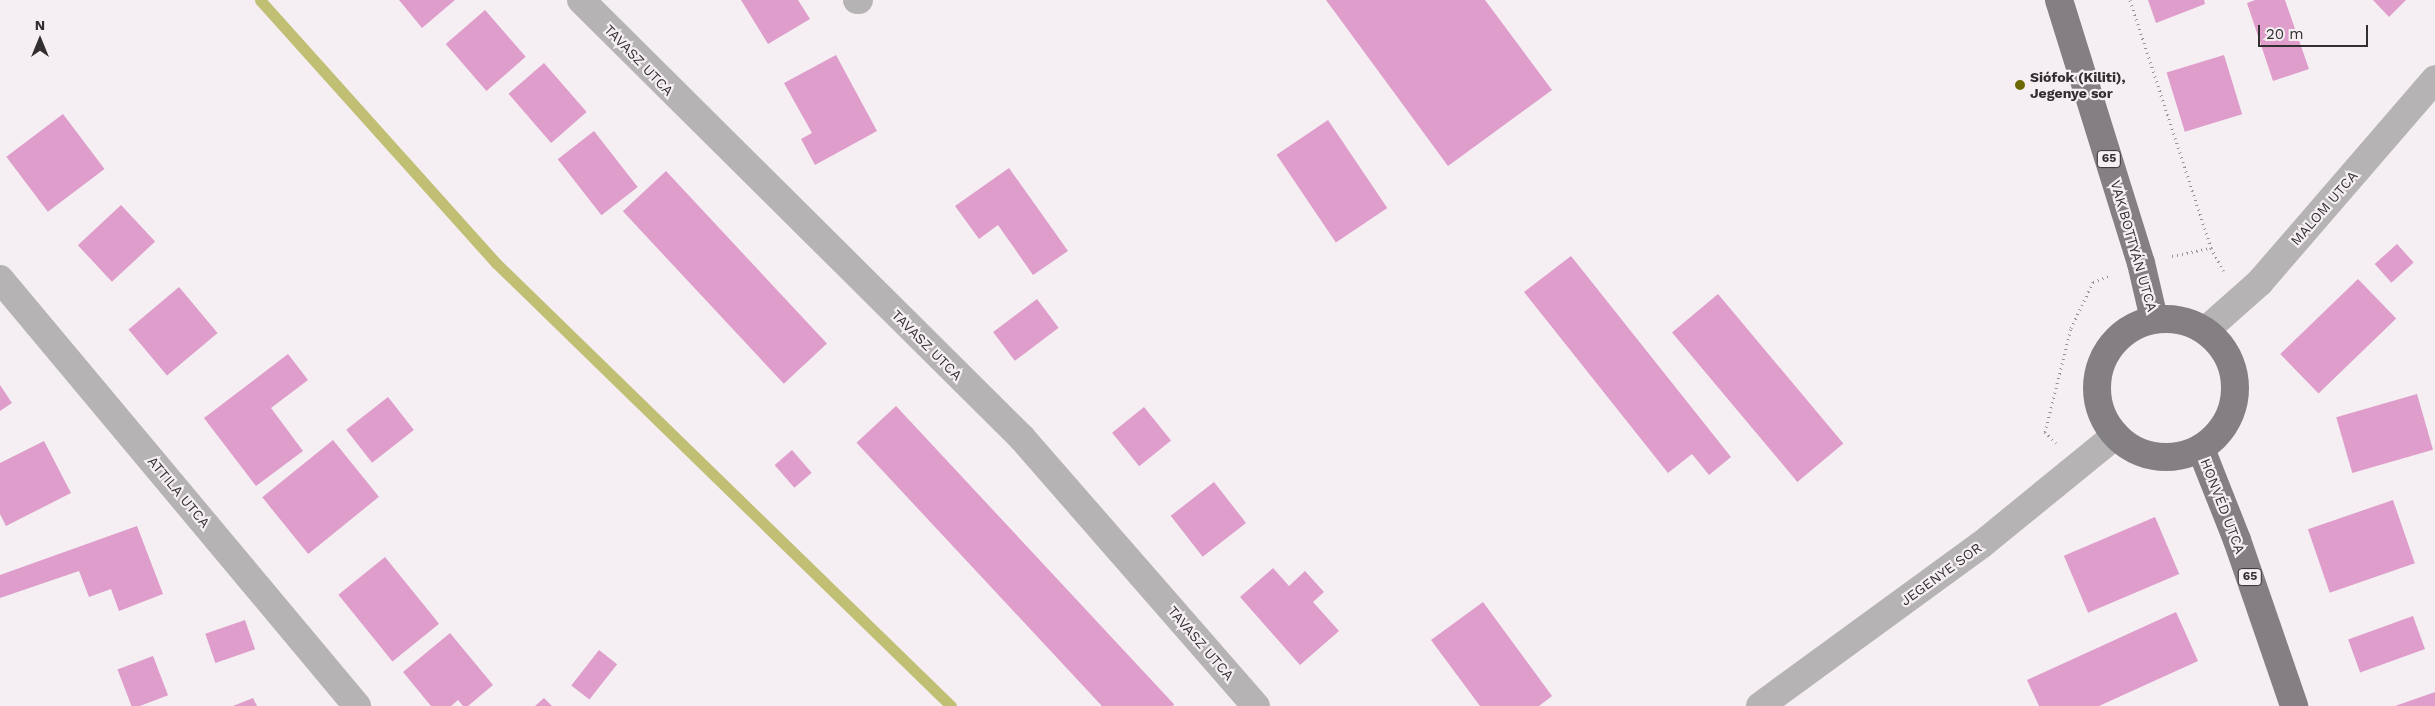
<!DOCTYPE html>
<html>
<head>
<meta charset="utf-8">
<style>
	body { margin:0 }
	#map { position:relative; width:2435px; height:706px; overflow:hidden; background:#f5eff3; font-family:"Work Sans",sans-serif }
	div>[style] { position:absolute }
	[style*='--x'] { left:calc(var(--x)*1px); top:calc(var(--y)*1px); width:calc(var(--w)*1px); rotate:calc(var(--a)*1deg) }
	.stream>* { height:11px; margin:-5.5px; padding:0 5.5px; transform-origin:5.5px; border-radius:5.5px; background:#c0bf74 }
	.building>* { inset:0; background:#de9dcb; transform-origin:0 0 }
	.path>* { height:3px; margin-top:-1.5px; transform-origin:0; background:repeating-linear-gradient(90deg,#979295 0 1px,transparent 0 5px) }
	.minor>* { height:28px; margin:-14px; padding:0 14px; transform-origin:14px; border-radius:14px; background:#b5b3b4 }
	.primary>* { height:28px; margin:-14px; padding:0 14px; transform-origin:14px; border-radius:14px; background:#847f82 }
	.primary>.ring { margin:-14px; padding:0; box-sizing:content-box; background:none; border:28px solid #847f82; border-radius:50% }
	.dots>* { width:14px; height:14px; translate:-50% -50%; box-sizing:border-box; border:2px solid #f5eff3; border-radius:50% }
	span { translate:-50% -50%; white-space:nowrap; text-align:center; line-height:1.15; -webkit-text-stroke:4.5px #f5eff3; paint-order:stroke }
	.shield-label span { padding:1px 4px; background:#f5eff3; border:1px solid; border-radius:4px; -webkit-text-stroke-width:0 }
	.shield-label { font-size:12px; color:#322f31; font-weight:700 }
	.street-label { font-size:14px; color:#322f31 }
	.poi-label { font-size:14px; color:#322f31; font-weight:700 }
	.left { translate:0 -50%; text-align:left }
	.north { position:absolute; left:15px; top:15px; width:50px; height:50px; -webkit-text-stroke:4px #f5eff3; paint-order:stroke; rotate:0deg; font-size:14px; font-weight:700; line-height:20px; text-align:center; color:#322f31 }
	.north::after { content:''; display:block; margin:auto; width:18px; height:22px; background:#322f31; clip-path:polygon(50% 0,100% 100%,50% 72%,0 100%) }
	.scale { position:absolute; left:2258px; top:25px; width:110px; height:22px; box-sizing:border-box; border:2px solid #322f31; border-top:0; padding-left:6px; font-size:15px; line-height:18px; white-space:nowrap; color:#322f31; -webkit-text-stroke:4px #f5eff3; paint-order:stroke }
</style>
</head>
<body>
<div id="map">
	<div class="stream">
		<i style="--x:260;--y:0;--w:353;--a:48.1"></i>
		<i style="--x:496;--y:263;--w:635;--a:44.23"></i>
	</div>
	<div class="building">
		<i style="clip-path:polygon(399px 0,455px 0,422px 28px)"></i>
		<i style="clip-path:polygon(741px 0,798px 0,810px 19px,768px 44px)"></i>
		<i style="clip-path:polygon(1326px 0,1485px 0,1552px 90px,1448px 166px)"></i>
		<i style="clip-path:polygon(2148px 0,2204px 0,2205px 4px,2156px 23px)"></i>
		<i style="clip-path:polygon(2255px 0,2285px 0,2309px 69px,2273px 81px,2247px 3px)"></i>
		<i style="clip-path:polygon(2373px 0,2406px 0,2389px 17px)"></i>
		<i style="left:485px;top:10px;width:62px;height:52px;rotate:49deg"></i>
		<i style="clip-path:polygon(836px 55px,877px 131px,815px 165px,801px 139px,812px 133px,784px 83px)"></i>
		<i style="left:2224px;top:55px;width:62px;height:60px;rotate:73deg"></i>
		<i style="left:544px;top:63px;width:65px;height:47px;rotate:49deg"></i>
		<i style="left:63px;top:114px;width:69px;height:71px;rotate:53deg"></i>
		<i style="left:1328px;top:120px;width:106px;height:62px;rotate:56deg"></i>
		<i style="left:594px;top:131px;width:71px;height:46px;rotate:52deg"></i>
		<i style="clip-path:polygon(1009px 168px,1068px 251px,1033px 275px,998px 225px,979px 239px,955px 206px)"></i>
		<i style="left:666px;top:171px;width:236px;height:59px;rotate:47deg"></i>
		<i style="left:121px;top:205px;width:50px;height:59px;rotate:47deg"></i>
		<i style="left:2397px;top:244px;width:25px;height:30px;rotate:48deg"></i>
		<i style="clip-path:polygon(1571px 256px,1731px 457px,1709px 475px,1692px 454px,1668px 473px,1524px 292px)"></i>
		<i style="left:2358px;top:279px;width:55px;height:108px;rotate:46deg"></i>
		<i style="left:179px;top:287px;width:60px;height:66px;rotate:50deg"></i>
		<i style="left:1718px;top:294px;width:195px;height:60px;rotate:50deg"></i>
		<i style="left:1037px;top:299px;width:36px;height:55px;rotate:53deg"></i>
		<i style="clip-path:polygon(288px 354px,308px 380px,271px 408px,303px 451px,256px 486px,204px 418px)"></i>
		<i style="clip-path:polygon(0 385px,12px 403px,0 411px)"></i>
		<i style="left:2417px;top:394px;width:58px;height:84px;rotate:74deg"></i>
		<i style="left:388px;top:397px;width:42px;height:53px;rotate:52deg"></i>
		<i style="left:896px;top:406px;width:408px;height:54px;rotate:47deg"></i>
		<i style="left:1144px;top:407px;width:43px;height:41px;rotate:51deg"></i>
		<i style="left:333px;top:440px;width:73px;height:91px;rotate:51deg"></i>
		<i style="clip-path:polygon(44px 441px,71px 493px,6px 526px,0 514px,0 463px)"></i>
		<i style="left:792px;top:450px;width:30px;height:23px;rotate:49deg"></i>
		<i style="left:1214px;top:482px;width:52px;height:55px;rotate:52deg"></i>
		<i style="left:2393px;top:500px;width:67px;height:90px;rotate:71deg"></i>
		<i style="left:2155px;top:517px;width:62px;height:99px;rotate:67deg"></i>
		<i style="clip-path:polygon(137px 526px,163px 594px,119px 611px,111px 589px,89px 597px,79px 571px,0 598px,0 575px)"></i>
		<i style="left:385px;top:557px;width:86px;height:60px;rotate:51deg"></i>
		<i style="clip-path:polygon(1273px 568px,1289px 586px,1305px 571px,1324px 592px,1313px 602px,1339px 631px,1300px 665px,1240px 597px)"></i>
		<i style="clip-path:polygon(1483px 602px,1552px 696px,1539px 706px,1480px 706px,1431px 640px)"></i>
		<i style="clip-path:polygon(2176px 612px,2198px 661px,2099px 706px,2039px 706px,2027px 680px)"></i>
		<i style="left:2413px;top:616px;width:35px;height:69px;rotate:70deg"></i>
		<i style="left:245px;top:620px;width:31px;height:42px;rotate:71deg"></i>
		<i style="clip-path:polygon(450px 633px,493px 685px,468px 706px,463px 706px,458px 700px,451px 706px,431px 706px,403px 672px)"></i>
		<i style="left:599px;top:650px;width:23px;height:45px;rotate:38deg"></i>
		<i style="left:153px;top:656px;width:42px;height:38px;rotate:69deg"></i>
		<i style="clip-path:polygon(2435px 692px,2435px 706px,2395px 706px)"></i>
		<i style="clip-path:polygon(253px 698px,257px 706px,233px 706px)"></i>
		<i style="clip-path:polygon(544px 698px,552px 706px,535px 706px)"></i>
	</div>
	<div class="path">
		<i style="--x:2130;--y:0;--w:261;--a:71.9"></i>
		<i style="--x:2211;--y:248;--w:26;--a:61"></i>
		<i style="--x:2172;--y:256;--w:40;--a:-12"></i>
		<i style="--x:2056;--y:443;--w:16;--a:-135"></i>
		<i style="--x:2045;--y:432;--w:107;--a:-76"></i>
		<i style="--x:2071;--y:328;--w:51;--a:-64.4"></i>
		<i style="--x:2093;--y:282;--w:17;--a:-21"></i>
	</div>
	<div class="minor">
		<i style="--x:581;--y:0;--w:622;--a:44.8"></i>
		<i style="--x:1022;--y:438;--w:356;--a:48.9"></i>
		<i style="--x:857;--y:0;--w:2;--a:0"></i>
		<i style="--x:0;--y:279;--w:557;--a:50.1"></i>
		<i style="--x:2206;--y:330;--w:72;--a:-41.6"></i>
		<i style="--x:2260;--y:282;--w:268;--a:-49.2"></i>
		<i style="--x:1760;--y:706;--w:273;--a:-36.1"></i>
		<i style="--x:1981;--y:545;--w:174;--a:-39.2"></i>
	</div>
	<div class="primary">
		<i style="--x:2059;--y:0;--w:275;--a:72.7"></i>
		<i style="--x:2141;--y:263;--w:57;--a:76.9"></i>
		<i class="ring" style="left:2097px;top:319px;width:110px;height:110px"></i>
		<i style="--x:2201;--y:449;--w:98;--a:68.4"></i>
		<i style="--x:2237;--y:540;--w:176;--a:71"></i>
	</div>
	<div class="dots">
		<i style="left:2020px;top:85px;background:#6c6903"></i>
	</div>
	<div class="shield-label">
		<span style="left:2109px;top:159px">65</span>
		<span style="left:2250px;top:577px">65</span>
	</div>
	<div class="street-label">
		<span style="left:639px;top:60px;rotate:46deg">TAVASZ UTCA</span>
		<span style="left:2324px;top:208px;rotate:-49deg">MALOM UTCA</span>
		<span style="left:2134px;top:246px;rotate:74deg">VAK BOTTYÁN UTCA</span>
		<span style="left:927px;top:345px;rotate:45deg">TAVASZ UTCA</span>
		<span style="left:179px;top:492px;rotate:50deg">ATTILA UTCA</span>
		<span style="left:2223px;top:506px;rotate:69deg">HONVÉD UTCA</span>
		<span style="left:1941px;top:574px;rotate:-36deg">JEGENYE SOR</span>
		<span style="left:1201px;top:643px;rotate:49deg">TAVASZ UTCA</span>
	</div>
	<div class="poi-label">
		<span class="left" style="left:2030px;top:85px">Siófok (Kiliti),<br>Jegenye sor</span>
	</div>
	<div class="north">N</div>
	<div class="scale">20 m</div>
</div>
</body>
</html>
